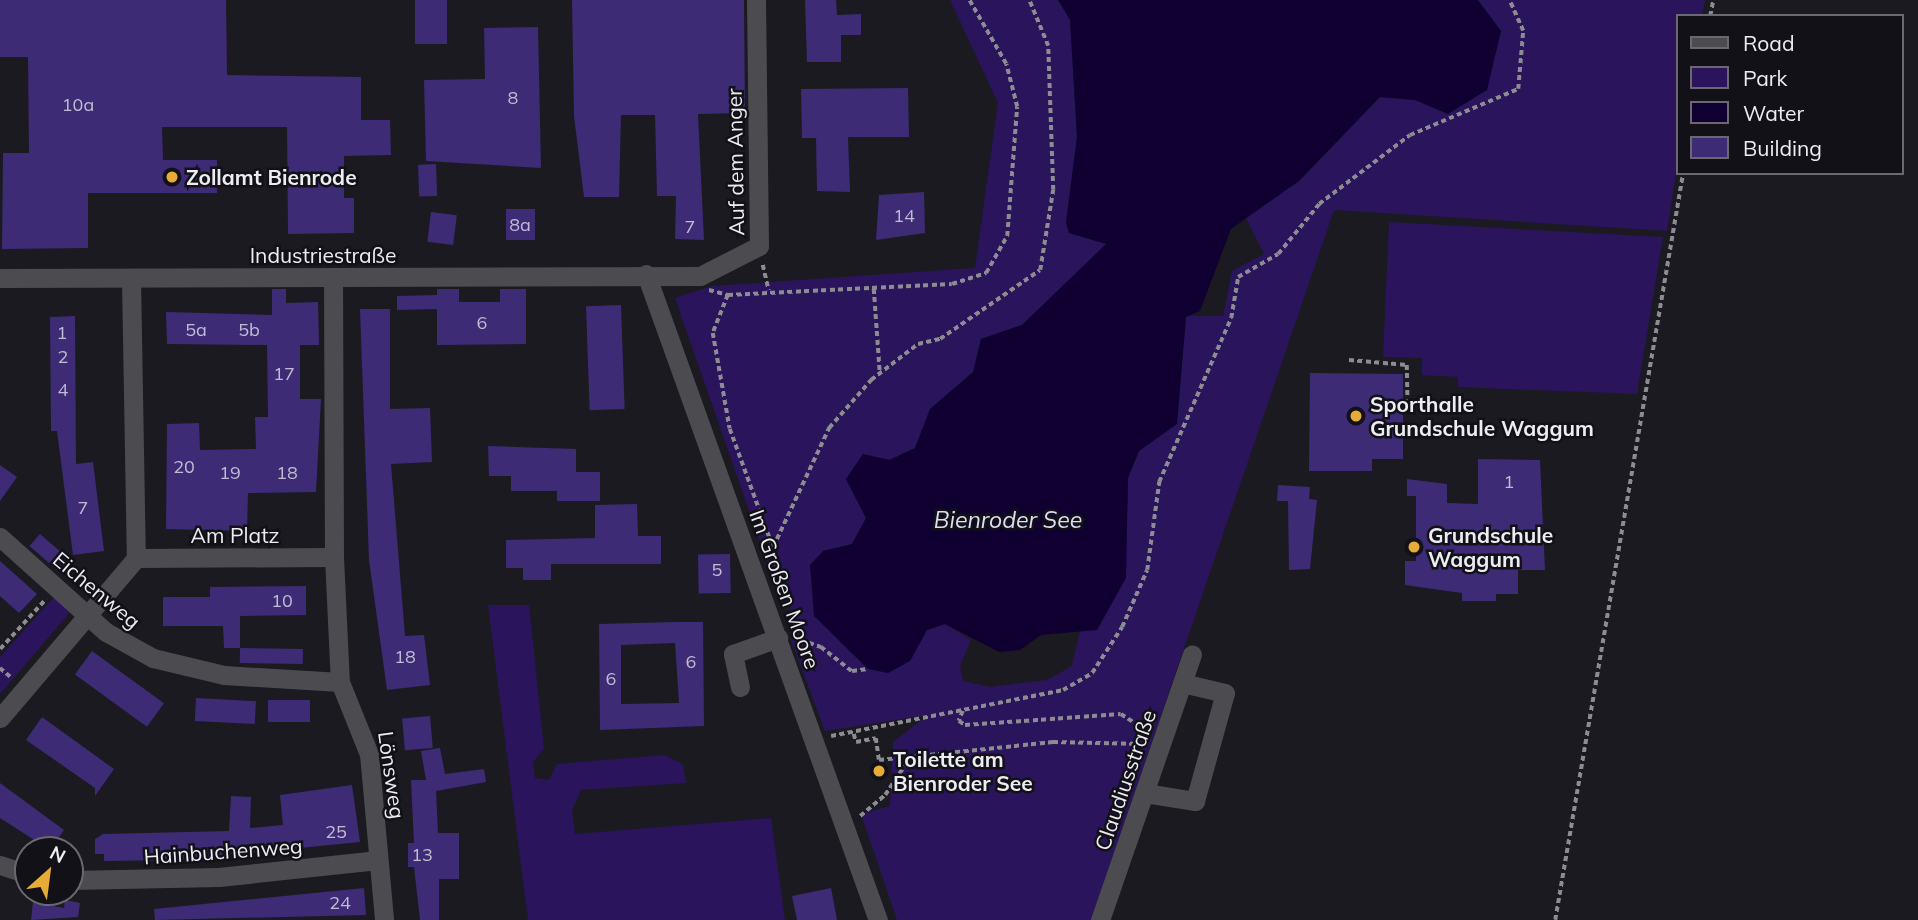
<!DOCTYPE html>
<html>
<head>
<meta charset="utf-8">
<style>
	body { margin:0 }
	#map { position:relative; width:1918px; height:920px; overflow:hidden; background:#1b1a21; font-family:Mulish,sans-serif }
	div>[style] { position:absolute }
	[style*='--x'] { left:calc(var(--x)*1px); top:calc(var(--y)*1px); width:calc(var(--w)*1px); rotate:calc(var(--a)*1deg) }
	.green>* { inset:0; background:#2a145c }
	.water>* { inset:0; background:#100032 }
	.building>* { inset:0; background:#3d2b75; transform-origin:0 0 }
	.path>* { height:3.5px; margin-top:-1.75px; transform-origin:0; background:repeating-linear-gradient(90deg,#8c8c92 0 5px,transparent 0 8.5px) }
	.minor>* { height:19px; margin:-9.5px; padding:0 9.5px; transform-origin:9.5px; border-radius:9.5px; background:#4c4c50 }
	.dots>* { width:19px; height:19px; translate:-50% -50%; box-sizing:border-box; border:4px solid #121118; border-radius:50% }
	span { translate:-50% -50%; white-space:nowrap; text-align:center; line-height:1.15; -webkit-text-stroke:5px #121118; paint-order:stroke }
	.number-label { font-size:18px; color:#c0bcd2 }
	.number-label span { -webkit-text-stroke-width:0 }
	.street-label { font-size:21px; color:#ececf1 }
	.poi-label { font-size:21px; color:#ececf1; font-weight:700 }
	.left { translate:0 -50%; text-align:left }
	.water-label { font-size:23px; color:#dedcf2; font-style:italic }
	.legend { position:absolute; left:1676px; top:14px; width:228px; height:161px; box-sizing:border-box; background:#121118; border:2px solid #69696f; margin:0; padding:9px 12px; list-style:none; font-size:21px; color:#ececf1 }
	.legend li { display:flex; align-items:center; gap:14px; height:35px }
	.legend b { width:35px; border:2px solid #69696f }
	.north { position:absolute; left:14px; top:836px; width:70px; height:70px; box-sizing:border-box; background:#121118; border:2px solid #69696f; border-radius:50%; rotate:28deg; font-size:19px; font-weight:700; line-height:28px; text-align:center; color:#ececf1 }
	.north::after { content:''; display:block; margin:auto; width:24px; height:32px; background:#e7ac37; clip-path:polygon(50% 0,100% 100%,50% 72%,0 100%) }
</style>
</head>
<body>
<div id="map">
	<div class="green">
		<i style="clip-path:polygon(950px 0,1058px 0,1070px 19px,1077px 137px,1066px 222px,1069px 233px,1107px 244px,1022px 325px,981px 339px,973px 372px,930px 409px,915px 448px,846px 479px,866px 518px,852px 544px,823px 551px,888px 672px,910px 661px,927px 630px,945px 624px,971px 640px,960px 666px,963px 681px,990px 687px,1047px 680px,1072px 666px,1080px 630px,1097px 629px,1127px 516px,1128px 478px,1139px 451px,1177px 423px,1186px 316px,1223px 316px,1232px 271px,1264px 254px,1245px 216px,1299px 181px,1380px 97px,1415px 100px,1448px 114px,1501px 31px,1478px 0,1705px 0,1702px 16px,1678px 16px,1678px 161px,1667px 231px,1334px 210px,1091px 920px,897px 920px,861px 814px,890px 806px,893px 742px,928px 715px,825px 731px,791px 640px,796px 624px,788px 602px,781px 602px,675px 298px,712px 286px,975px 268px,998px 103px)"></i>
		<i style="clip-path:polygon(1389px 222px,1663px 237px,1637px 394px,1458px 387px,1458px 377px,1422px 375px,1422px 358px,1383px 357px)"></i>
		<i style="clip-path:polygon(55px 596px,71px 611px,0 694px,0 657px)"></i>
		<i style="clip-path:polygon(488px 605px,529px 605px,544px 749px,533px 762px,535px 778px,549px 780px,557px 764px,664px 755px,683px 764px,686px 783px,581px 790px,572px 810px,575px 834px,771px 818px,785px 920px,528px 920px)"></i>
	</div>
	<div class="water">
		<i style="clip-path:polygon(1058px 0,1478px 0,1501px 31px,1487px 90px,1448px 114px,1415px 100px,1380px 97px,1299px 181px,1231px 229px,1200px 311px,1186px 317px,1177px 424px,1139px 451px,1128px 478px,1126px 578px,1097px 630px,1041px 635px,1020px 650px,999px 652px,945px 624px,927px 630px,910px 661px,888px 673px,868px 669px,814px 616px,810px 565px,823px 551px,852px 544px,866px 518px,846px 479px,863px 454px,890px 460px,915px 448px,930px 409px,973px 372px,981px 339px,1022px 325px,1106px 244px,1069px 233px,1066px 222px,1077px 137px,1070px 20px)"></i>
	</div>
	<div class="building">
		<i style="clip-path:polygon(0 0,226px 0,227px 75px,361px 77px,361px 120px,390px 120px,391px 155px,344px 156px,344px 198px,354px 198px,354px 233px,288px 234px,287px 127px,162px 127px,163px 160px,217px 160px,217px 193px,88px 193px,88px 248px,2px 249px,3px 153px,29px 153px,28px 57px,0 57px)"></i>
		<i style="left:415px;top:0;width:32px;height:44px"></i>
		<i style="clip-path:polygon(572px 0,744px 0,745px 113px,698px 114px,704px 240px,675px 239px,676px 196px,657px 196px,655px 115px,621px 115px,619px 197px,584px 197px,574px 116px)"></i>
		<i style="clip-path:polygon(805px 0,836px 0,837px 15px,861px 14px,861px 35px,841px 35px,841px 62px,807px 62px)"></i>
		<i style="clip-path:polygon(538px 27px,541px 168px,426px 161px,424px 80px,485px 79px,484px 28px)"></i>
		<i style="clip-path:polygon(908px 88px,909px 137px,848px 137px,850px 192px,817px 191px,816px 138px,802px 138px,801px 89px)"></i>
		<i style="left:436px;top:164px;width:32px;height:18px;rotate:88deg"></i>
		<i style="clip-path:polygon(924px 192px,925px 233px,876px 240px,879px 195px)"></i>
		<i style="left:535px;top:209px;width:31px;height:29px;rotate:90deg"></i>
		<i style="left:431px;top:212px;width:26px;height:30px;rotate:7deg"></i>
		<i style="clip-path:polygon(272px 289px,286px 289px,286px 303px,318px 302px,319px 345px,300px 345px,300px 399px,321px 399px,316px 492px,248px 493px,247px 531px,166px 529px,167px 424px,199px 423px,200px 450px,256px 449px,255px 417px,268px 417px,267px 345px,167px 344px,166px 312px,272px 315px)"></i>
		<i style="clip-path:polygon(437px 289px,459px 289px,459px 302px,500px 302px,500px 289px,526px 289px,526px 344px,437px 345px,437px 309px,397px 310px,397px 296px,437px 295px)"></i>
		<i style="left:621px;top:305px;width:104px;height:35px;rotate:88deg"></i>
		<i style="clip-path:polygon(360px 309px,390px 309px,390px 409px,430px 408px,432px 462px,391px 464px,405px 636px,424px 635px,430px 685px,387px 690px,369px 560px)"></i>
		<i style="clip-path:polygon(75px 316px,76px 464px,93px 462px,104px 551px,73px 555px,57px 431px,51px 431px,50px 317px)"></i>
		<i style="clip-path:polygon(1310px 373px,1403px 374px,1403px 459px,1372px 459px,1372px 471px,1309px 471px)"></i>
		<i style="clip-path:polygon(488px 446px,576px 449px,576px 472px,600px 472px,600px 501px,557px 501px,557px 491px,511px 491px,511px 476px,489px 476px)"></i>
		<i style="clip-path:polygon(1478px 459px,1540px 460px,1545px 570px,1518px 570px,1518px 594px,1496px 594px,1496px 601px,1462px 601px,1462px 593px,1405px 585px,1405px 561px,1416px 561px,1416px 496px,1407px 496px,1407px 479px,1447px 484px,1447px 503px,1478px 504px)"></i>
		<i style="clip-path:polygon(0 465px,17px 477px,0 501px)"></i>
		<i style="clip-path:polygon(1278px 485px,1310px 487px,1309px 499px,1317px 500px,1310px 569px,1289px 570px,1288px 501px,1277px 501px)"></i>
		<i style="clip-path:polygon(637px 504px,638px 536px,661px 536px,661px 564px,551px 564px,551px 580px,523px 580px,523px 568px,506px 568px,506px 540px,595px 538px,595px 505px)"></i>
		<i style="left:40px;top:534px;width:40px;height:16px;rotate:41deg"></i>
		<i style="left:730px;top:554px;width:39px;height:32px;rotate:89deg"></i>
		<i style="clip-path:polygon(0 561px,37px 594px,19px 613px,0 596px)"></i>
		<i style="clip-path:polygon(306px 586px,306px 615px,240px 616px,240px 648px,224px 648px,223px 626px,163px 626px,163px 597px,210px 597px,210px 587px)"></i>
		<i style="clip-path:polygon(evenodd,675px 622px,703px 622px,704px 726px,600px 730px,599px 624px,675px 622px,675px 643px,679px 703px,621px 704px,621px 645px,675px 643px)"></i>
		<i style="left:240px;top:648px;width:63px;height:15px;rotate:1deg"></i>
		<i style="left:92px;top:651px;width:89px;height:29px;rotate:36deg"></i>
		<i style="left:196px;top:698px;width:60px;height:23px;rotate:3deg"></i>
		<i style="left:310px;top:700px;width:22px;height:42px;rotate:90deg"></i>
		<i style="left:430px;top:716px;width:32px;height:28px;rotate:85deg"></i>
		<i style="clip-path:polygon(42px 717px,114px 769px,95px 796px,95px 788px,26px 740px)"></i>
		<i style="clip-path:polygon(440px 748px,445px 774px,484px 769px,486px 782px,436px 791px,438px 833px,459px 833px,459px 879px,439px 879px,439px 920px,420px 920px,414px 867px,408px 867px,408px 843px,414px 843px,411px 780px,426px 780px,421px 751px)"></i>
		<i style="clip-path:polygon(0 783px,64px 830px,50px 850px,0 818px)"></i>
		<i style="clip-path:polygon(352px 785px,360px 842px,179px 860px,104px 861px,104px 854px,95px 854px,95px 839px,103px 834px,229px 831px,231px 796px,251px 797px,250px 828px,283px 825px,280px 795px)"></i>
		<i style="clip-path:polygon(364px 888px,366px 915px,155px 920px,154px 909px)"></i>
		<i style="clip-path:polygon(831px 888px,837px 920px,797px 920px,792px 896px)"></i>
		<i style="clip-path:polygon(65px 900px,80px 903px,78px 917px,31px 920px,33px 902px,64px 908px)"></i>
	</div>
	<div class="path">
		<i style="--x:1710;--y:16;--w:16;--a:-79"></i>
		<i style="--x:763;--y:265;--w:26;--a:77"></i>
		<i style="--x:874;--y:289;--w:84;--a:85.9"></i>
		<i style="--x:709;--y:290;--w:20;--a:15"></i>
		<i style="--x:728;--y:295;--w:224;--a:-2.8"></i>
		<i style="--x:952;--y:284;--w:36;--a:-18"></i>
		<i style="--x:986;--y:273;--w:43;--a:-60.4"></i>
		<i style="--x:1007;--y:236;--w:129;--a:-85.6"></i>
		<i style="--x:1017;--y:107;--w:44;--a:-104.3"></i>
		<i style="--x:1006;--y:64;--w:74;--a:-120"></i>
		<i style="--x:728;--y:295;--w:41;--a:111.5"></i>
		<i style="--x:713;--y:333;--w:97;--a:80"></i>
		<i style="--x:730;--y:429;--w:126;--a:70"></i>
		<i style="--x:1349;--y:360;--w:58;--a:4.9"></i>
		<i style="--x:1407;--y:365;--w:46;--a:88.8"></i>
		<i style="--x:781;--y:591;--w:45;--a:-100.3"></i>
		<i style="--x:773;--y:547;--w:132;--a:-64.8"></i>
		<i style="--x:829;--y:428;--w:64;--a:-48.8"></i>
		<i style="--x:871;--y:380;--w:59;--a:-37.5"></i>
		<i style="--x:918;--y:344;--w:23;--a:-13"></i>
		<i style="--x:940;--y:339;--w:121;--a:-34.6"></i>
		<i style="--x:1040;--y:270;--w:81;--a:-80.8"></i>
		<i style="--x:1053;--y:190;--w:144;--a:-92"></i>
		<i style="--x:1048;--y:46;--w:50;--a:-112.4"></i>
		<i style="--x:793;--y:637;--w:30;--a:20"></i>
		<i style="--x:821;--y:647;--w:39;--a:38"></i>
		<i style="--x:852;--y:671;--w:16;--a:-7"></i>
		<i style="--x:0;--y:649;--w:68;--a:-47.4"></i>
		<i style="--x:0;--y:668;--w:16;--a:40"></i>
		<i style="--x:963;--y:711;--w:11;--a:112"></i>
		<i style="--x:959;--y:721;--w:7;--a:34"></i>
		<i style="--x:965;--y:725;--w:156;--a:-4"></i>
		<i style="--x:1121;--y:714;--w:31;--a:33"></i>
		<i style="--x:854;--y:734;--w:8;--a:76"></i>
		<i style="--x:856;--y:742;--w:20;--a:-11"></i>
		<i style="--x:876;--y:738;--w:22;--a:82"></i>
		<i style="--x:879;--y:760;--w:175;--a:-5.9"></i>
		<i style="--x:1053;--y:742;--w:91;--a:1.3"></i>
		<i style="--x:831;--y:736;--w:237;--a:-11.2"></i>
		<i style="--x:1063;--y:690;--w:34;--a:-30"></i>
		<i style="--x:1092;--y:673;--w:55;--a:-56.9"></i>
		<i style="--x:1122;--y:627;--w:62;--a:-66.3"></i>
		<i style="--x:1147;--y:570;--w:89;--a:-82.2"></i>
		<i style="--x:1159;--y:482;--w:179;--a:-66.3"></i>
		<i style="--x:1231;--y:318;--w:42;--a:-80.3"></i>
		<i style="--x:1238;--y:277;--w:46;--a:-29.9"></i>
		<i style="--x:1278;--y:254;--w:65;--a:-50.6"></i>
		<i style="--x:1319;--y:204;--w:114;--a:-37.2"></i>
		<i style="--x:1410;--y:135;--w:117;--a:-23.1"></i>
		<i style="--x:1518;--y:89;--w:58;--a:-85.1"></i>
		<i style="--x:1523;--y:31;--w:34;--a:-114"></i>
		<i style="--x:860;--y:816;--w:33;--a:-40"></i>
		<i style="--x:885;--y:795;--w:43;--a:-56.3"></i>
		<i style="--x:1555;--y:920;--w:758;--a:-80.28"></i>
	</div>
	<div class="minor">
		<i style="--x:646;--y:274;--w:686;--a:70.25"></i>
		<i style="--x:0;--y:278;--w:700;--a:-0.16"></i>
		<i style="--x:700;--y:276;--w:66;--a:-27"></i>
		<i style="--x:759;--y:246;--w:246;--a:-90.7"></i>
		<i style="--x:131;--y:279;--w:279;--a:89"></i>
		<i style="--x:0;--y:537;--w:142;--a:41.9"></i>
		<i style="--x:106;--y:632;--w:54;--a:29"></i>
		<i style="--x:153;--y:658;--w:73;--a:13.5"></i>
		<i style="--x:224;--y:675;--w:116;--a:3.5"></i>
		<i style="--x:334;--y:557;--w:125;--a:87.3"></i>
		<i style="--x:340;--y:682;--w:78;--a:68.1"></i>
		<i style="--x:369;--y:754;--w:167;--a:84.8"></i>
		<i style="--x:136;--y:558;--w:198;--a:-0.3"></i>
		<i style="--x:334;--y:557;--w:279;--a:-90.2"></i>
		<i style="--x:740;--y:687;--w:34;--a:-102"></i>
		<i style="--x:733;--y:654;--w:48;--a:-19.6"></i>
		<i style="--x:0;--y:718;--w:210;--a:-49.6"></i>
		<i style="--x:1145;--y:793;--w:51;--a:9.1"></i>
		<i style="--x:1195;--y:801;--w:112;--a:-74.5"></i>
		<i style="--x:1225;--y:693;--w:44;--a:-166.9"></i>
		<i style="--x:0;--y:865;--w:29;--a:18"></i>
		<i style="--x:70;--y:880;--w:149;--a:-1.2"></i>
		<i style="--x:219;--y:877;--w:160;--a:-6.1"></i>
		<i style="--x:1100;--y:920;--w:281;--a:-70.9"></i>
	</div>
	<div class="dots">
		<i style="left:172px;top:177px;background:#e7ac37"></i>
		<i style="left:1356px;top:416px;background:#e7ac37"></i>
		<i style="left:1414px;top:547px;background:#e7ac37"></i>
		<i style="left:879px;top:771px;background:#e7ac37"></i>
	</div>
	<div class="number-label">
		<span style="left:513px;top:98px">8</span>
		<span style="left:78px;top:105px">10a</span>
		<span style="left:904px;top:216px">14</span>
		<span style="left:520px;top:225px">8a</span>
		<span style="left:690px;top:227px">7</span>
		<span style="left:482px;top:323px">6</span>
		<span style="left:196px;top:330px">5a</span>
		<span style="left:249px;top:330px">5b</span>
		<span style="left:62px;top:333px">1</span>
		<span style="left:63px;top:357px">2</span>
		<span style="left:284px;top:374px">17</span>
		<span style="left:63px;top:390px">4</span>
		<span style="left:184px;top:467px">20</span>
		<span style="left:230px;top:473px">19</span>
		<span style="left:287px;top:473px">18</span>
		<span style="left:1509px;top:482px">1</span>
		<span style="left:83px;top:508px">7</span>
		<span style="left:717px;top:570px">5</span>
		<span style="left:282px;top:601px">10</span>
		<span style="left:405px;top:657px">18</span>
		<span style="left:691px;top:662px">6</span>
		<span style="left:611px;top:679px">6</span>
		<span style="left:336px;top:832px">25</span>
		<span style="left:422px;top:855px">13</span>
		<span style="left:340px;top:903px">24</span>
	</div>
	<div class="street-label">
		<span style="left:735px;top:162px;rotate:-91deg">Auf dem Anger</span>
		<span style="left:323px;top:255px">Industriestraße</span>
		<span style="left:235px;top:535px">Am Platz</span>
		<span style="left:785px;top:589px;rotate:70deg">Im Großen Moore</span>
		<span style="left:97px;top:590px;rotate:40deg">Eichenweg</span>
		<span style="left:392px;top:775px;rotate:82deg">Lönsweg</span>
		<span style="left:1125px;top:780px;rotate:-71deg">Claudiusstraße</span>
		<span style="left:223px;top:851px;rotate:-4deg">Hainbuchenweg</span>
	</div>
	<div class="poi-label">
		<span class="left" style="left:186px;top:177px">Zollamt Bienrode</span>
		<span class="left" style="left:1370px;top:416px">Sporthalle<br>Grundschule Waggum</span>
		<span class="left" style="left:1428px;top:547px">Grundschule<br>Waggum</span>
		<span class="left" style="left:893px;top:771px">Toilette am<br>Bienroder See</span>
	</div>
	<div class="water-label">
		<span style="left:1008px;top:520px">Bienroder See</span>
	</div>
	<ul class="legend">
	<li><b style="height:9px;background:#4c4c50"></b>Road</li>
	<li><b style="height:19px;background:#2a145c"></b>Park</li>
	<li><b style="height:19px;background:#100032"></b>Water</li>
	<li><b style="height:19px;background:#3d2b75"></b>Building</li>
	</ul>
	<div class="north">N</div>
</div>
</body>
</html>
